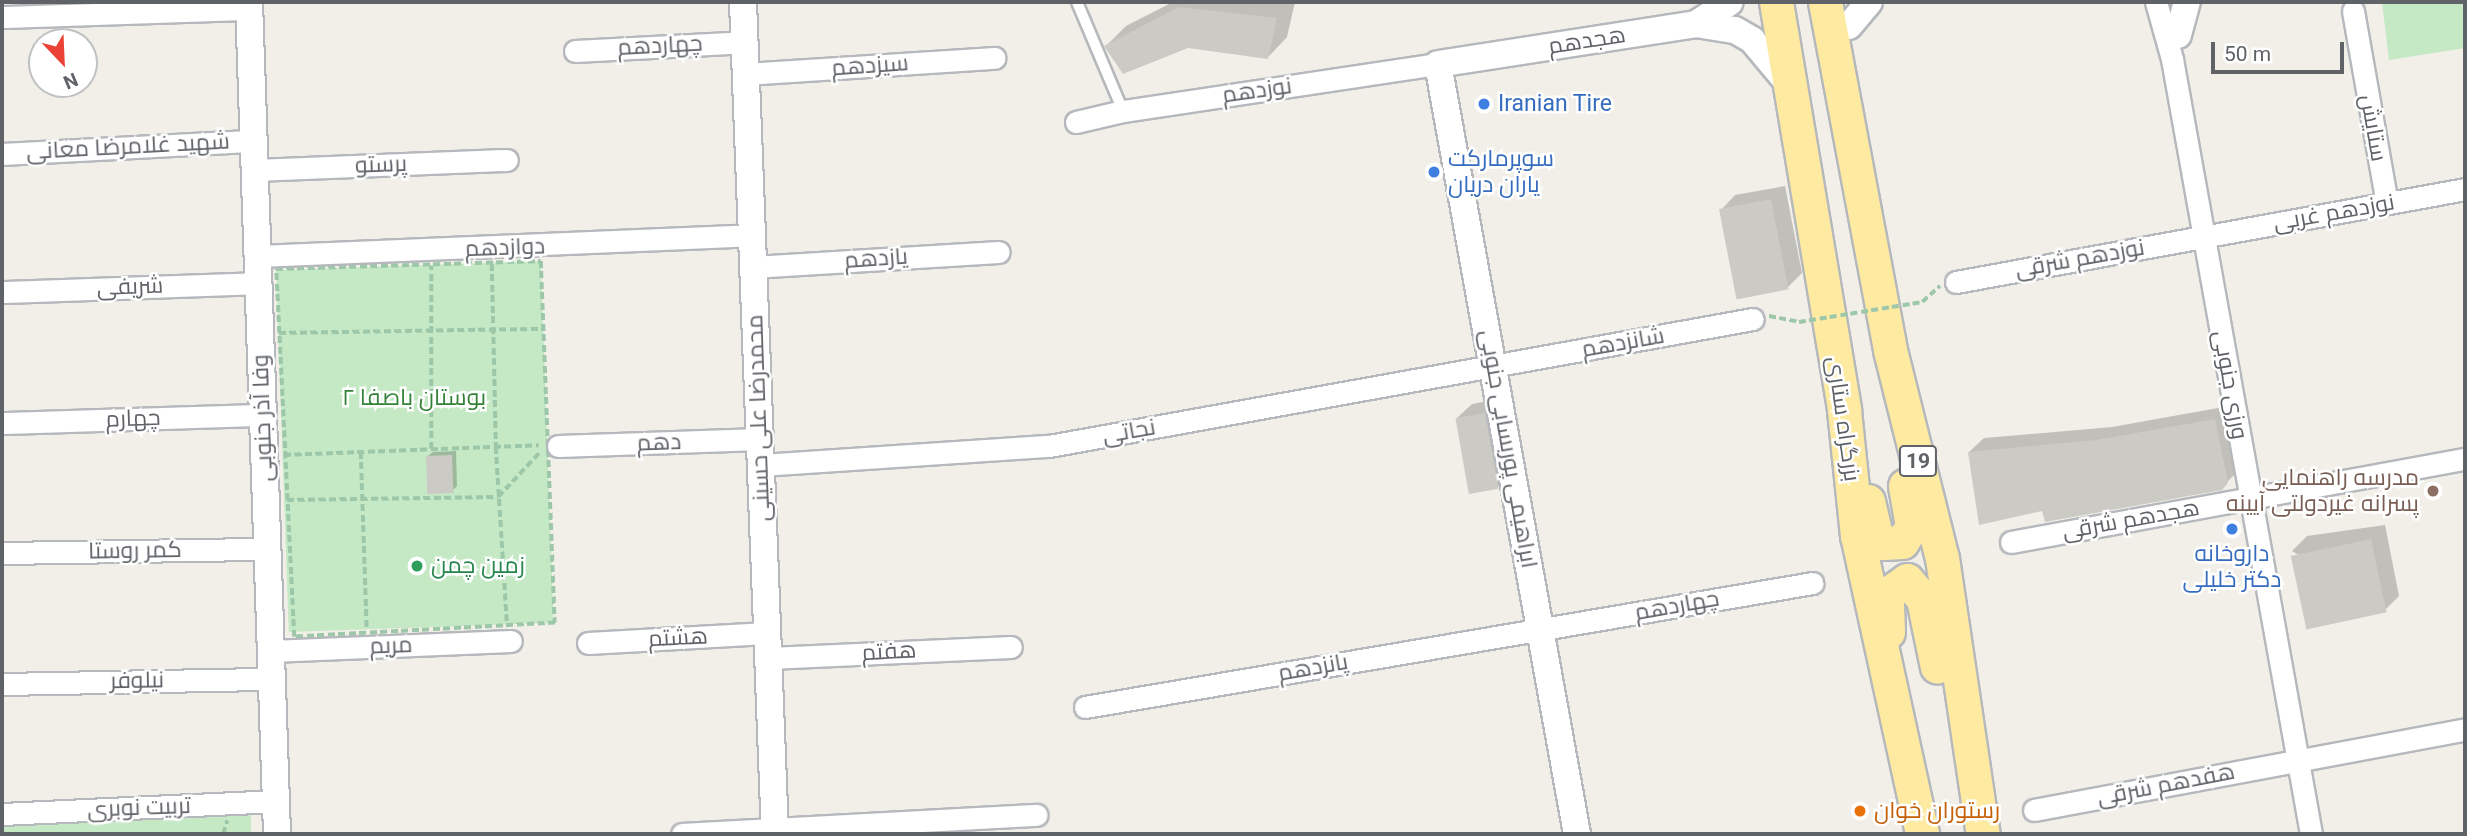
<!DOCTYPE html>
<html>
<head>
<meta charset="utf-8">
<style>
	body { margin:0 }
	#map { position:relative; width:2467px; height:836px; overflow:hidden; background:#f1efe8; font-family:Roboto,Cairo,sans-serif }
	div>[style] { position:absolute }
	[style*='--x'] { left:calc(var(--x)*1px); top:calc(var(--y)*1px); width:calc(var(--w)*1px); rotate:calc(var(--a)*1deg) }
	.green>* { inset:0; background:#c5e8c5; transform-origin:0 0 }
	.shadow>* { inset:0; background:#0003 }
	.building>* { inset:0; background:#cccac5; transform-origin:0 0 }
	.path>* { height:3.5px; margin-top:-1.75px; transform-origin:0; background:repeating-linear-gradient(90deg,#9cc7a9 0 7px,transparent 0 10.5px) }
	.roads { filter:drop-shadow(2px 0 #b5b8bc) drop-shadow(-2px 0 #b5b8bc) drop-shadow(0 2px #b5b8bc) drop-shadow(0 -2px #b5b8bc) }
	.service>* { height:10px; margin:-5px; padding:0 5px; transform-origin:5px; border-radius:5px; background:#fff }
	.minor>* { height:21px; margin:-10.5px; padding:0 10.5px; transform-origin:10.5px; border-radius:10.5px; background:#fff }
	.tertiary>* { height:26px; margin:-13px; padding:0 13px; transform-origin:13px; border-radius:13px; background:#fff }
	.trunk>* { height:33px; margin:-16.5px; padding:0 16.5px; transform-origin:16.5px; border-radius:16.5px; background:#feeaa1 }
	.path-bridge>* { height:3.5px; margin-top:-1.75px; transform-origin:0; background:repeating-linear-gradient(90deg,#9cc7a9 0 7px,transparent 0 10.5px) }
	.dots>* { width:19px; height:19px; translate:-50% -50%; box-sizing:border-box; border:4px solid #fff; border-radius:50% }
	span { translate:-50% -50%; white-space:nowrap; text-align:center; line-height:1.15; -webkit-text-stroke:5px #fff; paint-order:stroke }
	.shield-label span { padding:2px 5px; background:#fff; border:2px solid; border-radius:5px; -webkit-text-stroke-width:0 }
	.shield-label { font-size:21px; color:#5f6368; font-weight:700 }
	.street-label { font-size:23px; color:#5f6368 }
	.shop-label { font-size:23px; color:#366cbe }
	.left { translate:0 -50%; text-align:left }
	.park-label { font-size:23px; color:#348238 }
	.education-label { font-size:23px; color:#785e54 }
	.right { translate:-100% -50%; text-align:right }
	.leisure-label { font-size:23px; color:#27864d }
	.food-label { font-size:23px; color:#c56008 }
	.frame { position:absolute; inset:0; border:4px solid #5f6368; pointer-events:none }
	.north { position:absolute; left:28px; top:28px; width:70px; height:70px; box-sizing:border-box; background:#fff; border:2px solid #bfc1c3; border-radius:50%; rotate:157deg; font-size:19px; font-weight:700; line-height:28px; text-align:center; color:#5f6368 }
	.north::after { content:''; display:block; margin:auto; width:24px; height:32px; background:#ea4335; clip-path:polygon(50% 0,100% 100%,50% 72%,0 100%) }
	.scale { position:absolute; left:2211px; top:42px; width:133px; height:32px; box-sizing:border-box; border:4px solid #5f6368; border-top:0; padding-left:9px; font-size:21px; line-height:24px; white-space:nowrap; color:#5f6368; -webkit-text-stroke:5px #fff; paint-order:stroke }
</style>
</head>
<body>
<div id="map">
	<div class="green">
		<i style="clip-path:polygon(2382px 2px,2465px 2px,2465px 48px,2389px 60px)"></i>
		<i style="left:541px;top:261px;width:362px;height:265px;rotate:88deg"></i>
		<i style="clip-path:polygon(251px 815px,251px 834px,2px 834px,2px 825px)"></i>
	</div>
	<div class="shadow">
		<i style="clip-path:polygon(1173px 2px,1295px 2px,1287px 37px,1268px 57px,1188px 46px,1106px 46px,1126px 26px)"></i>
		<i style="clip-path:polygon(1785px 186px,1802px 273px,1787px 288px,1721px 210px,1735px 195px)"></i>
		<i style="clip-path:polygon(1499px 399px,1512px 473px,1498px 487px,1457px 418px,1472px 404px)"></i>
		<i style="clip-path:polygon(2229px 406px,2236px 473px,2221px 488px,2043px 509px,1969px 452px,1984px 438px,2112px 427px)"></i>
		<i style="clip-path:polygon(456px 451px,457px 486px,452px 491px,428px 456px,433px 452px)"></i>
		<i style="clip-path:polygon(2385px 525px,2399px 596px,2385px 610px,2292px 551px,2307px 536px)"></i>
	</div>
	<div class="building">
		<i style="clip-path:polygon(1179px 7px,1277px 18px,1268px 59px,1188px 48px,1123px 74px,1104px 46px)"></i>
		<i style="left:1771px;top:199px;width:92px;height:53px;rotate:79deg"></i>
		<i style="left:1485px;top:413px;width:77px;height:30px;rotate:80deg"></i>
		<i style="clip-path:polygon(2215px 419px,2228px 483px,2222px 490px,2045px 522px,2042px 511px,1979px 525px,1968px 452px,2096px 440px)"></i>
		<i style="left:452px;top:455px;width:38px;height:26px;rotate:88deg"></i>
		<i style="left:2371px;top:539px;width:75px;height:82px;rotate:78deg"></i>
	</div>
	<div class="path">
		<i style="--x:541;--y:261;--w:362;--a:87.8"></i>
		<i style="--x:555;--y:623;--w:261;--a:176.9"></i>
		<i style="--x:294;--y:637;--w:368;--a:-92.8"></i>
		<i style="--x:276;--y:269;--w:265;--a:-1.7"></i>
		<i style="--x:492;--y:264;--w:183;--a:88.7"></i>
		<i style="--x:496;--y:447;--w:177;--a:86.4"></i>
		<i style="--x:1922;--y:302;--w:24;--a:-42"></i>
		<i style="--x:1769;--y:316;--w:31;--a:11"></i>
		<i style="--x:279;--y:333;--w:264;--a:-0.9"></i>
		<i style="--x:431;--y:449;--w:183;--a:-90"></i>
		<i style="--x:361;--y:452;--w:177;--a:88.1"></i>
		<i style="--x:284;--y:455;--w:255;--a:-2.2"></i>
		<i style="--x:287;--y:500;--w:211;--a:-0.8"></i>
		<i style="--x:498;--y:497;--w:63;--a:-46.9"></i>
		<i style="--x:223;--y:834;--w:14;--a:-73"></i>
	</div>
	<div class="roads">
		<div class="service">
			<i style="--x:1077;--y:2;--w:118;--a:67.1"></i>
		</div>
		<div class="minor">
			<i style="--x:2156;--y:2;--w:59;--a:74.3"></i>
			<i style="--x:2172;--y:59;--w:787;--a:79.83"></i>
			<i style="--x:2353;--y:11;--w:195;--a:80"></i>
			<i style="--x:2;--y:17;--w:247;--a:-1.9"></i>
			<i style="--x:575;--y:51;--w:169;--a:-3"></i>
			<i style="--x:745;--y:74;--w:250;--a:-3.7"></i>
			<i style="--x:1076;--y:122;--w:48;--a:-13.2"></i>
			<i style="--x:1123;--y:111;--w:318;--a:-8.5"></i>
			<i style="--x:2;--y:154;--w:252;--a:-3"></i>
			<i style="--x:255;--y:170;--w:252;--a:-2.3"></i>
			<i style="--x:258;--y:256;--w:494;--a:-2.4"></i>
			<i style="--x:753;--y:267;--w:246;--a:-3.5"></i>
			<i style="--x:1956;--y:282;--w:517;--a:-10.35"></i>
			<i style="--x:2;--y:292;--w:257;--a:-2"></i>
			<i style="--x:2;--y:423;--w:261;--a:-1.8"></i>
			<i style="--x:558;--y:446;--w:202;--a:-2"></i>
			<i style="--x:761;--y:465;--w:289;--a:-3.8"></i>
			<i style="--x:1049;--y:446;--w:715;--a:-10.23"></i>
			<i style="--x:2011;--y:542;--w:462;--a:-10.4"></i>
			<i style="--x:2;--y:553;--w:266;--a:-0.9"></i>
			<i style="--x:588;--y:643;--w:179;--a:-3.2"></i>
			<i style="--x:271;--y:651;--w:240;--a:-2.4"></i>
			<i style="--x:768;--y:658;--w:243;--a:-2.6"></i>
			<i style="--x:2;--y:684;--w:270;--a:-1.1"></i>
			<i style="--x:1085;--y:707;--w:738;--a:-9.67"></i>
			<i style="--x:2034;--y:810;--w:439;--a:-10.6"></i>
			<i style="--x:2;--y:814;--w:274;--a:-2.7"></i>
			<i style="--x:682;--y:834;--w:355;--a:-3.1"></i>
		</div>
		<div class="tertiary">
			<i style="--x:249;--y:2;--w:832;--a:88.07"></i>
			<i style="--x:743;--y:2;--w:833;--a:87.8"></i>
			<i style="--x:1696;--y:24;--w:39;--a:9"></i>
			<i style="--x:1735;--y:30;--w:20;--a:30"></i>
			<i style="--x:1752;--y:40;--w:57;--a:49.9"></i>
			<i style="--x:1849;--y:26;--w:31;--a:-50"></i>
			<i style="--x:2178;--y:35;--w:34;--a:-75"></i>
			<i style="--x:1577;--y:834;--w:782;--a:-100.23"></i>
			<i style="--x:1438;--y:64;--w:261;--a:-8.8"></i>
			<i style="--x:1696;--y:24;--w:40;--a:-32.9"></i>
		</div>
		<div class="trunk">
			<i style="--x:1776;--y:2;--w:414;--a:80.5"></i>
			<i style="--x:1844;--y:410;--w:126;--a:84.1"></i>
			<i style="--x:1857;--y:535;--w:306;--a:77.7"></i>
			<i style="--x:1825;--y:2;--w:354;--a:79.4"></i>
			<i style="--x:1890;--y:350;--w:214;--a:76"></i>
			<i style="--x:1942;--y:558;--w:279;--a:81.6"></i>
			<i style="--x:1868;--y:501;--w:37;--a:77"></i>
			<i style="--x:1876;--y:537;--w:10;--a:37"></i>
			<i style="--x:1884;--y:543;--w:18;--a:-3"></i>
			<i style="--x:1902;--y:542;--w:19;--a:-58"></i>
			<i style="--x:1912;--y:526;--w:41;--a:-99.9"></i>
			<i style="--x:1888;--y:632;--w:38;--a:-92"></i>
			<i style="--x:1887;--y:594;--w:24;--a:-35"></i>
			<i style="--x:1907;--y:580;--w:25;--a:50"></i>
			<i style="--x:1923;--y:599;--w:69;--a:78.4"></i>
		</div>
	</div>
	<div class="path-bridge">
		<i style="--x:1799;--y:322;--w:125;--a:-9.2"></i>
	</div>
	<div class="dots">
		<i style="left:1484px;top:104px;background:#3f7fe0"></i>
		<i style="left:1434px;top:172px;background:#3f7fe0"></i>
		<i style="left:2433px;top:491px;background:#8d6e63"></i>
		<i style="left:2232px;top:529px;background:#3f7fe0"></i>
		<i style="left:417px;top:566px;background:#2e9e5b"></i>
		<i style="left:1860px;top:811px;background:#e8710a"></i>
	</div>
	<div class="shield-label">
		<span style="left:1918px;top:461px">19</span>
	</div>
	<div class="street-label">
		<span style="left:1587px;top:41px;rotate:-9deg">هجدهم</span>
		<span style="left:660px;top:46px;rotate:-3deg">چهاردهم</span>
		<span style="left:870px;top:66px;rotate:-4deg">سیزدهم</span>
		<span style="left:1257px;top:91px;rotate:-8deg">نوزدهم</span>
		<span style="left:2373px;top:128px;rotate:80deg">ستایش</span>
		<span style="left:128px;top:147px;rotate:-3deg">شهید غلامرضا معانی</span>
		<span style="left:381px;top:165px;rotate:-2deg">پرستو</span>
		<span style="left:2334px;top:213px;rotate:-10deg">نوزدهم غربی</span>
		<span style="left:505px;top:248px;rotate:-2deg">دوازدهم</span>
		<span style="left:876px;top:259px;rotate:-4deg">یازدهم</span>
		<span style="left:2080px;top:259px;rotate:-10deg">نوزدهم شرقی</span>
		<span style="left:130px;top:287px;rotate:-2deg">شریفی</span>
		<span style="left:1623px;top:343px;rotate:-10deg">شانزدهم</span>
		<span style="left:2230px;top:385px;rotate:80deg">ورزی جنوبی</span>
		<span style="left:263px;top:418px;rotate:-92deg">وفا آذر جنوبی</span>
		<span style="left:759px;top:418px;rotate:-92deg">محمدرضا علی حسینی</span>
		<span style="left:133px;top:419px;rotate:-2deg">چهارم</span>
		<span style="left:1843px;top:419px;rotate:82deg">بزرگراه ستاری</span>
		<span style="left:1129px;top:432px;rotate:-10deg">نجاتی</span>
		<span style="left:659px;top:443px;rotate:-2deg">دهم</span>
		<span style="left:1508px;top:449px;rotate:80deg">ابراهیمی پوربسابی جنوبی</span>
		<span style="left:2131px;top:520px;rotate:-10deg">هجدهم شرقی</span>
		<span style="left:135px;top:551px;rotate:-1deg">کمر روستا</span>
		<span style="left:1677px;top:606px;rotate:-10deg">چهاردهم</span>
		<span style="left:678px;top:638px;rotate:-3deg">هشتم</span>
		<span style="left:391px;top:646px;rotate:-2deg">مریم</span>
		<span style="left:889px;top:652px;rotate:-3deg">هفتم</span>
		<span style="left:1313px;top:668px;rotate:-10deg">پانزدهم</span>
		<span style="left:137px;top:681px;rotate:-1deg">نیلوفر</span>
		<span style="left:2166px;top:785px;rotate:-11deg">هفدهم شرقی</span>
		<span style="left:139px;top:808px;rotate:-2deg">تربیت نوبری</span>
	</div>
	<div class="shop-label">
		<span class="left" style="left:1498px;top:104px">Iranian Tire</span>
		<span class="left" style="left:1448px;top:172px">سوپرمارکت<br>یاران دریان</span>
		<span style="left:2232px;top:567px">داروخانه<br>دکتر خلیلی</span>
	</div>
	<div class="park-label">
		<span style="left:414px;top:398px">بوستان باصفا ۲</span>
	</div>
	<div class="education-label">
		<span class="right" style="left:2419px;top:491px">مدرسه راهنمایی<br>پسرانه غیردولتی آیینه</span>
	</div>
	<div class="leisure-label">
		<span class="left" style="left:431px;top:566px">زمین چمن</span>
	</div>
	<div class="food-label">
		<span class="left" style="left:1874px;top:811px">رستوران خوان</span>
	</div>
	<div class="frame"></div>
	<div class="north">N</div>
	<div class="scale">50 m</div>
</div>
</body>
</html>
